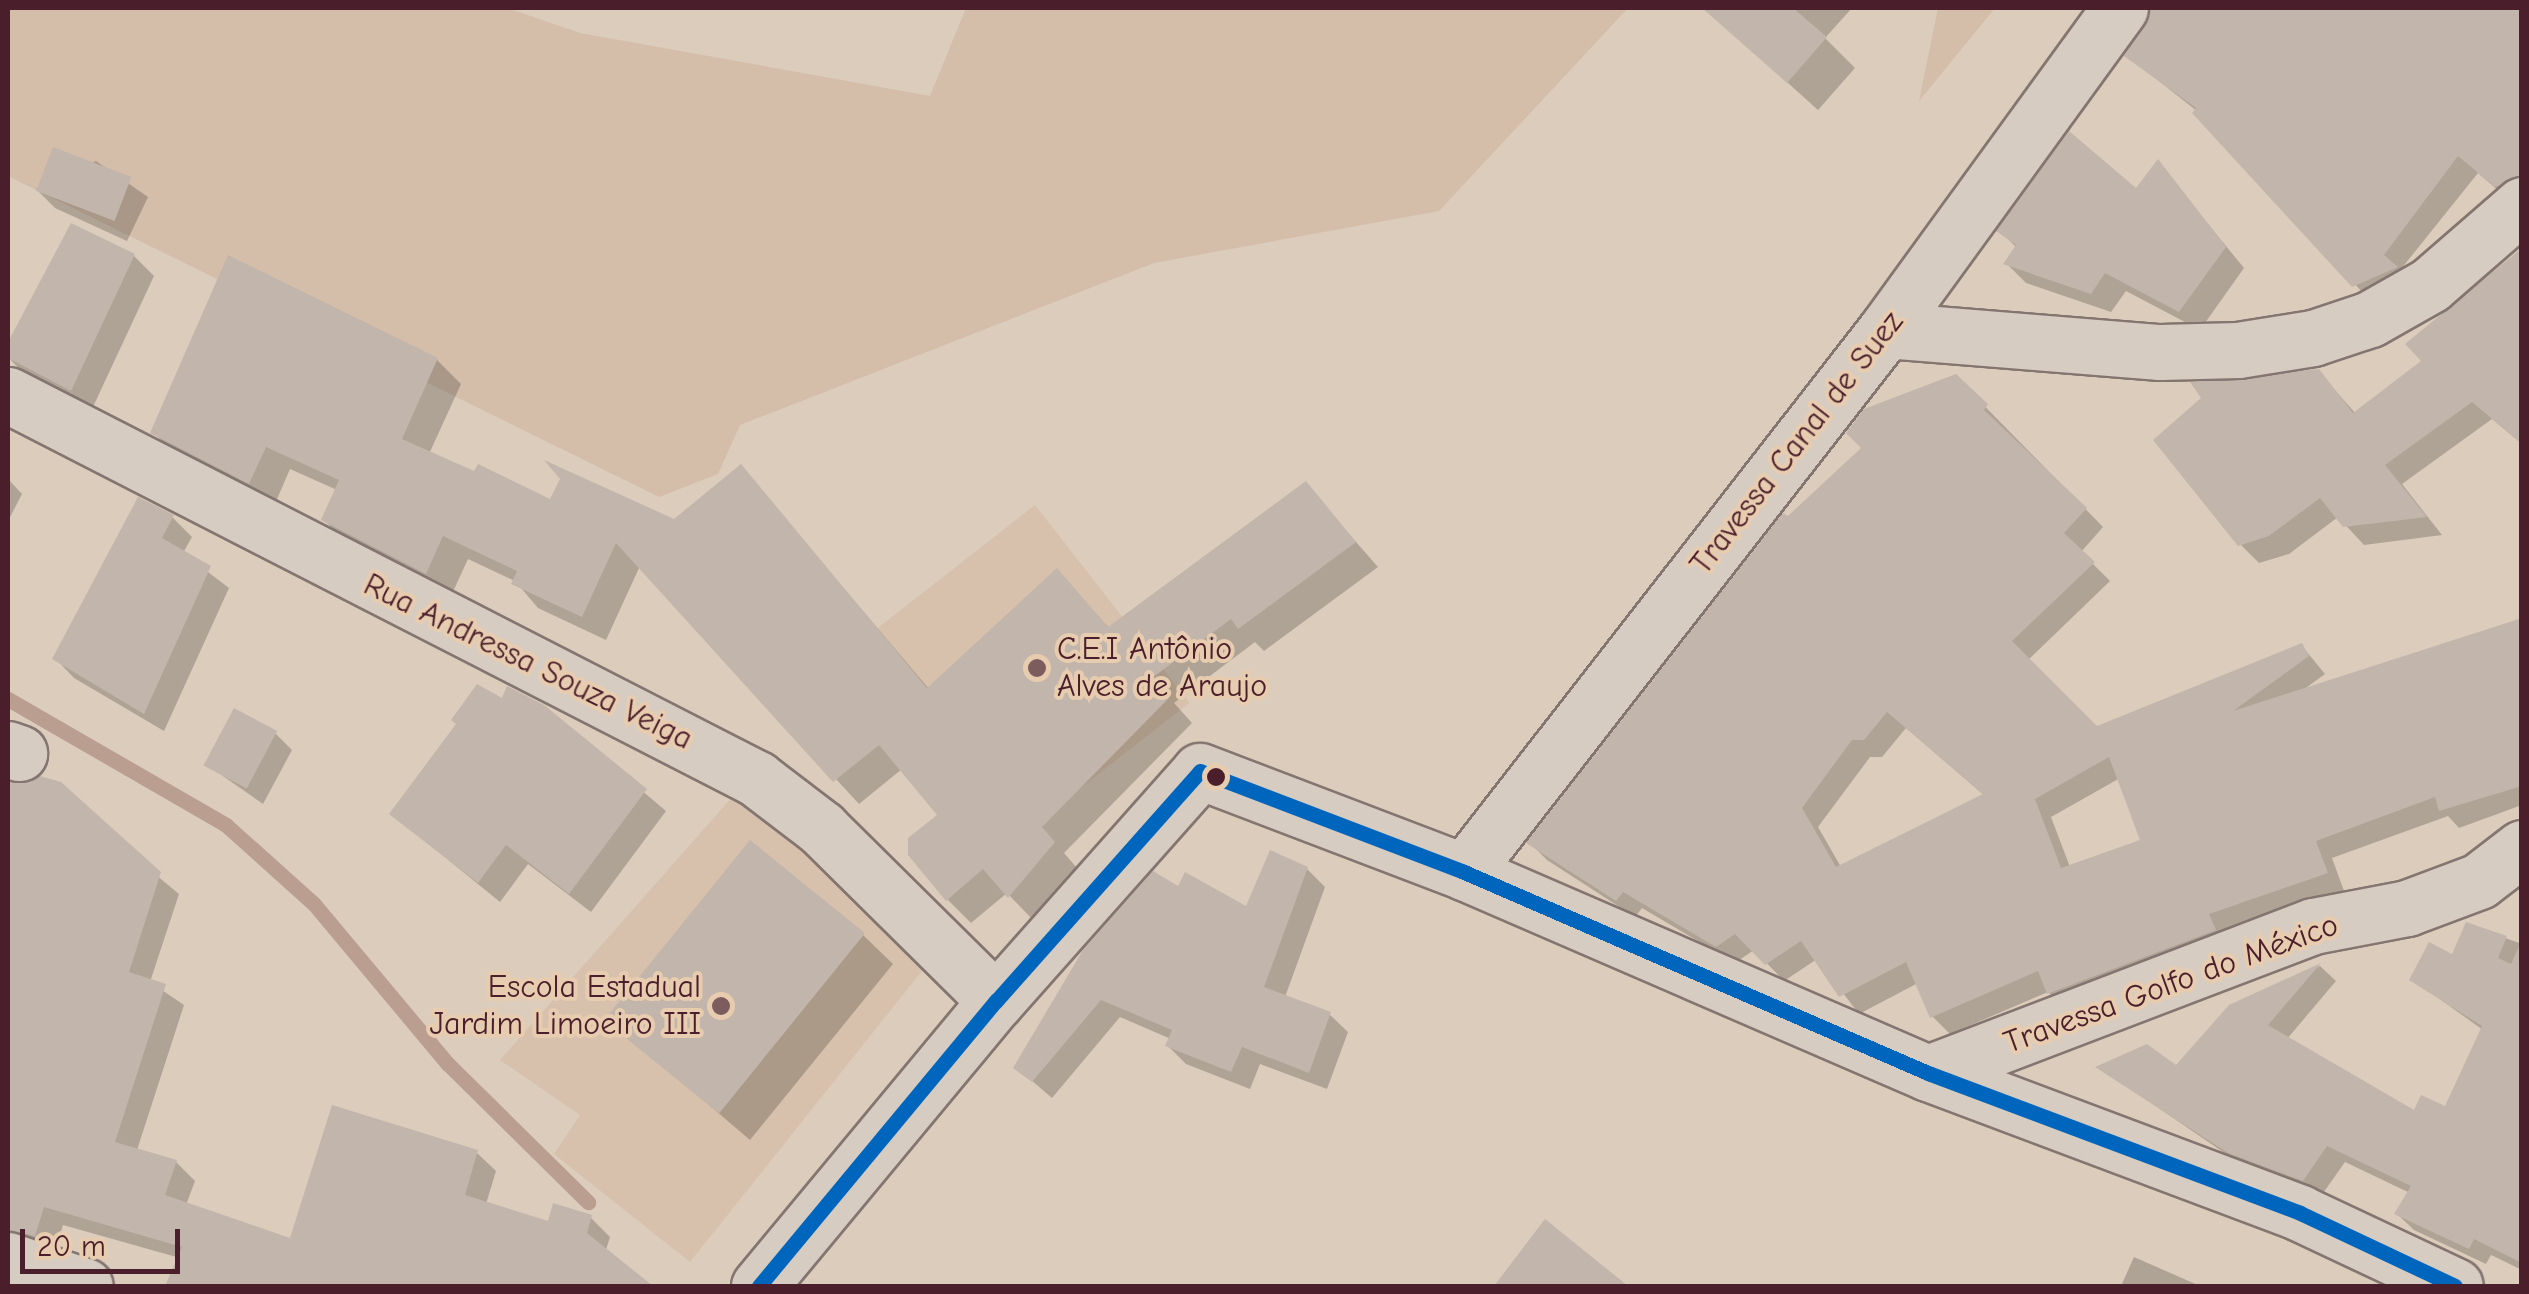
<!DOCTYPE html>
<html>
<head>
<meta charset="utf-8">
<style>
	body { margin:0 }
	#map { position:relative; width:2529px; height:1294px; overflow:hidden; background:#dbccbc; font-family:"Comic Neue",sans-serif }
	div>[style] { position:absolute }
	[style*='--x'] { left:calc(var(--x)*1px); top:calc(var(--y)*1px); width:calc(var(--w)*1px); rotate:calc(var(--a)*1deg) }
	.built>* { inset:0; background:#d8c1ac; transform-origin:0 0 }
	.green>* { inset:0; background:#d4bda9 }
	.shadow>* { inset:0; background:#0003 }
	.stream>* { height:15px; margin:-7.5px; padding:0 7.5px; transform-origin:7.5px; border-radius:7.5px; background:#ba9e8f }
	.building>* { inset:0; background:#c2b5ab; transform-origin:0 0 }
	.roads { filter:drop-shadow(2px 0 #847570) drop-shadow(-2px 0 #847570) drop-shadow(0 2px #847570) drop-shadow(0 -2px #847570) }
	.street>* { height:55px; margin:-27.5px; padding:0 27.5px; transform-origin:27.5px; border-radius:27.5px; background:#d6ccc1 }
	.secondary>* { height:55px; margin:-27.5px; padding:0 27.5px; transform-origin:27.5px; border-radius:27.5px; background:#d6ccc1 }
	.bus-1>* { height:15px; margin:-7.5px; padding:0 7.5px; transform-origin:7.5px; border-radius:7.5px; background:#0065bd }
	.dots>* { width:28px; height:28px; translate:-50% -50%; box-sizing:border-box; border:5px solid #e8ccaf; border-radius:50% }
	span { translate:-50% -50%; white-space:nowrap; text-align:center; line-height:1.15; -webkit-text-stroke:8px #e8ccaf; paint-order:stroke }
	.street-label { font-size:32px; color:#4a1f2b }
	.poi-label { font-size:32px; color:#4a1f2b }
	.left { translate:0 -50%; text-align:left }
	.right { translate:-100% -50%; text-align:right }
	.frame { position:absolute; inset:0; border:10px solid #4a1f2b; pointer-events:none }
	.scale { position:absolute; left:20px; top:1229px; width:160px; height:45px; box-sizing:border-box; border:5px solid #4a1f2b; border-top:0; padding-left:12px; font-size:30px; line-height:35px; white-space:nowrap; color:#4a1f2b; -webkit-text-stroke:8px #e8ccaf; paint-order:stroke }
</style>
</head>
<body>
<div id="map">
	<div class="built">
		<i style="left:1035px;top:505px;width:251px;height:200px;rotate:52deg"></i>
		<i style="clip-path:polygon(734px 795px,937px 952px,690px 1262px,554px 1154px,580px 1115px,500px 1060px)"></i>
	</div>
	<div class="green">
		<i style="clip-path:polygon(8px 8px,507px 8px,580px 33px,930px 96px,966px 8px,1628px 8px,1439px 211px,1154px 263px,740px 425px,718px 474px,659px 497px,8px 176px)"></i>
		<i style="clip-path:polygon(1938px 8px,1995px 8px,1919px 101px)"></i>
	</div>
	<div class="shadow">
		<i style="clip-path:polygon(1705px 8px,1852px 8px,1825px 38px,1855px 68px,1818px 110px)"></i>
		<i style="clip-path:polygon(2149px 8px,2522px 8px,2522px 201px,2515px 205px,2478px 173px,2373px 304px,2197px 111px,2127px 56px,2148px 26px)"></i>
		<i style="clip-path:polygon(96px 161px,148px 197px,127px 241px,55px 208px,36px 189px)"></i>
		<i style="clip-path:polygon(2158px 163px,2244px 268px,2200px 330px,2126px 291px,2111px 312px,2026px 283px,2007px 264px,2017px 248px,2000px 231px,2137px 192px)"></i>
		<i style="clip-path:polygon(72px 226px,134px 256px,154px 276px,92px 409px,25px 375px,8px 357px)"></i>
		<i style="clip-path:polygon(2522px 251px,2522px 444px,2492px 419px,2402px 484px,2442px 535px,2364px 545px,2338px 517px,2289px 554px,2259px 563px,2240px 544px,2318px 371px,2356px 414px,2425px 362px)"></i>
		<i style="clip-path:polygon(437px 360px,461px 384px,429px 454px,551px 503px,674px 522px,741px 467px,929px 689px,1057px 571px,1109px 628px,1305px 484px,1378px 567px,1264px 651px,1255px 642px,1174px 703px,1192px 723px,1064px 853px,1077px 868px,1033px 920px,1007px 893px,971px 923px,947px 899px,940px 815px,902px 769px,859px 804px,640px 566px,606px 640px,538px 608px,515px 581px,468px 559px,451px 596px,348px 544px,324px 520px,337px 490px,290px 469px,274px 506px,177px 456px,153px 432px)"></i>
		<i style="clip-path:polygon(evenodd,1956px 377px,2103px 527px,2081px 552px,2110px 581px,2028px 660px,2096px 729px,2302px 646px,2325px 674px,2303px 690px,2522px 622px,2522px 805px,2459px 828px,2448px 816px,2332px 858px,2344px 891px,2225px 932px,2067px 1011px,2048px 992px,1950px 1034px,1932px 1016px,1918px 983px,1859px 1014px,1817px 959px,1784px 981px,1754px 950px,1735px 963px,1642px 908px,1635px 917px,1547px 860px,1530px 843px,1788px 519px,1956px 377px,1906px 728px,1985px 796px,1841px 867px,1818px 827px,1870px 757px,1882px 757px,1906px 728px,1956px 377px,2120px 778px,2143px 841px,2070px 867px,2051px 817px,2120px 778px)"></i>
		<i style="clip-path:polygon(8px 479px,22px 494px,8px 521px)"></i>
		<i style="clip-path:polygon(139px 500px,173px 518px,192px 537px,183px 553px,229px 588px,164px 731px,74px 678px,55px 658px)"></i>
		<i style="clip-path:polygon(503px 702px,543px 707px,666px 811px,591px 912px,528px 864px,500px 902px,392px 814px)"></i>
		<i style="clip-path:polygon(275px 733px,292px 750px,263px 804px,210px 767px)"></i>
		<i style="clip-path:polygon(40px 779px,179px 894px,150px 982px,184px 1005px,137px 1150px,176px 1162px,195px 1181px,186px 1205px,292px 1242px,476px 1152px,496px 1171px,486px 1204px,550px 1224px,591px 1218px,610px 1237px,605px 1253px,642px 1286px,168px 1286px,180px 1258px,63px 1225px,54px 1254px,8px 1259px,8px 785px)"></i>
		<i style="clip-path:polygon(1307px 869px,1325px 887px,1285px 997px,1329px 1014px,1348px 1032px,1327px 1089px,1260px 1064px,1250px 1089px,1186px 1064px,1168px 1046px,1171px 1039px,1120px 1017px,1052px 1098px,1017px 1068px,1179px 889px,1248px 909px)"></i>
		<i style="clip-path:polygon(2468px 925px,2522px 944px,2522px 1270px,2491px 1255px,2486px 1264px,2414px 1230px,2397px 1214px,2410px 1193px,2345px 1162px,2321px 1196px,2248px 1169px,2100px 1068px,2176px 1068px,2231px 1007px,2320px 966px,2336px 981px,2287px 1039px,2415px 1114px,2446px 1110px,2483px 1030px,2412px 979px,2454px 957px)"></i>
		<i style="clip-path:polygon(863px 935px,893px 964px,750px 1140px,608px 1019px)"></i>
		<i style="clip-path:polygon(2134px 1257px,2200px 1286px,2121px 1286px)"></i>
		<i style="clip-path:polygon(1507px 1273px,1616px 1280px,1622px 1286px,1520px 1286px)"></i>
	</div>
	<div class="stream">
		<i style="--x:8;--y:699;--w:252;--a:30"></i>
		<i style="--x:226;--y:825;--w:118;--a:41.9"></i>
		<i style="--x:314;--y:904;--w:209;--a:50.1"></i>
		<i style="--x:448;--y:1064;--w:197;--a:44.6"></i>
	</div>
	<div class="building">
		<i style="clip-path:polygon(1702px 8px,1793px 8px,1827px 37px,1787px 83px)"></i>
		<i style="clip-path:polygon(2151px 8px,2522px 8px,2522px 175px,2495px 187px,2458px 156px,2384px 255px,2398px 267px,2352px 287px,2192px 113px,2196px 108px,2124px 56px)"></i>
		<i style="clip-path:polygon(2069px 131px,2136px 188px,2158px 159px,2226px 247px,2179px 312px,2105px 273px,2091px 294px,2003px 264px,2016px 245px,1996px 231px)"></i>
		<i style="left:53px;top:147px;width:84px;height:47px;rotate:21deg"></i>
		<i style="clip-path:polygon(71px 223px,135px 254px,71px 391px,8px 358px,8px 342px)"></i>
		<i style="clip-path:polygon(2522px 248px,2522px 444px,2472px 402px,2385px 465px,2427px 517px,2343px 527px,2320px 498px,2269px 536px,2238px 546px,2153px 440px,2201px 398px,2190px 382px,2319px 369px,2353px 413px,2421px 361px,2405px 344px)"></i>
		<i style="clip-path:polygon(228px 255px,438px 358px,402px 439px,474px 471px,478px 464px,550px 499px,560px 479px,544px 460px,674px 519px,741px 464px,927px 688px,1057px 568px,1108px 627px,1306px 481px,1356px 542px,1238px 629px,1231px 619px,1152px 678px,1169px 698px,1042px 827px,1055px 842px,1008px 898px,983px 869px,946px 901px,908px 855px,908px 838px,937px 815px,879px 745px,833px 782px,616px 543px,582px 617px,511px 584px,517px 571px,443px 536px,426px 574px,321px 520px,339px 480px,266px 447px,249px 484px,150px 433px)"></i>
		<i style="clip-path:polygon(evenodd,1956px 374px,1988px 404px,1984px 410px,2087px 508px,2064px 533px,2095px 562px,2012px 641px,2097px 726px,2302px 643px,2309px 656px,2233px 711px,2522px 618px,2522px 786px,2439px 811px,2435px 797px,2316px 841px,2328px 873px,2209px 914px,2216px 930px,2047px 994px,2038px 971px,1930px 1018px,1906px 962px,1839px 997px,1801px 941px,1765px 965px,1735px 934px,1716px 947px,1623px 892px,1616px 901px,1526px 843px,1783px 513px,1788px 516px,1861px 448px,1846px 433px,1864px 409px,1956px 374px,1887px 712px,1983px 794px,1836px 867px,1802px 808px,1852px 740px,1864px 740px,1887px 712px,1956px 374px,2109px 757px,2140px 840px,2061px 868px,2035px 799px,2109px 757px)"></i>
		<i style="clip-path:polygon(138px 497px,174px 515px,162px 538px,211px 566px,144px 714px,52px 659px)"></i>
		<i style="clip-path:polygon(477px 684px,502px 698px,507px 686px,544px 705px,647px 789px,569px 894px,506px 845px,478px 883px,389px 814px,456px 724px,451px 720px)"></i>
		<i style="left:234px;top:708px;width:49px;height:65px;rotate:28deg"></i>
		<i style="clip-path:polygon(40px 776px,61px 782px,161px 872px,129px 972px,166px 984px,115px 1142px,177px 1160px,165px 1195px,290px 1238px,332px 1105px,478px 1150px,465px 1195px,548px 1221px,553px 1203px,592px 1215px,587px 1233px,653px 1286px,165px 1286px,182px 1247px,44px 1207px,35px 1236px,8px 1230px,8px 782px)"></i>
		<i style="left:750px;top:840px;width:148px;height:232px;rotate:39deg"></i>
		<i style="clip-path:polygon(1270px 850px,1308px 867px,1264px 987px,1331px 1012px,1309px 1073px,1242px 1047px,1231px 1072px,1165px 1046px,1172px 1030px,1101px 1000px,1032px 1082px,1013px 1068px,1083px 950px,1153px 871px,1178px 886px,1185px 872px,1246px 906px)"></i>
		<i style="clip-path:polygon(2466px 922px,2507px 936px,2498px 958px,2511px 964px,2522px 940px,2522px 1263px,2474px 1239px,2469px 1249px,2394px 1214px,2411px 1186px,2327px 1146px,2303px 1181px,2228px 1153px,2095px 1067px,2147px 1044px,2176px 1065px,2229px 1005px,2321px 963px,2268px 1025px,2414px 1110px,2421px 1095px,2445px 1106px,2482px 1026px,2409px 980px,2429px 942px,2452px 954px)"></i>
		<i style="clip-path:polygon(1545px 1219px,1628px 1286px,1494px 1286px)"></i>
	</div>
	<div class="roads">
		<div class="street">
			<i style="--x:1886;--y:330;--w:275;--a:4.6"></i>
			<i style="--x:2160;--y:352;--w:78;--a:-1.5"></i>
			<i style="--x:2238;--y:350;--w:76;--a:-9.1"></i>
			<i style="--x:2313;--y:338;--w:60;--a:-18.4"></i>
			<i style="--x:2370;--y:319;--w:69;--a:-29.5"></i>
			<i style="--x:2430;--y:285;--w:122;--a:-41"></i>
			<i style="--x:8;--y:395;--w:842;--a:27.14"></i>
			<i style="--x:757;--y:779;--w:81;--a:37.4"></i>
			<i style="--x:821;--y:828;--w:246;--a:44.7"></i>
			<i style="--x:8;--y:749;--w:12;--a:20"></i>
			<i style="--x:1464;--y:872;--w:687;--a:-52.1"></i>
			<i style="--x:1886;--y:330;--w:398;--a:-54"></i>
			<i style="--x:1928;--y:1073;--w:397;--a:20.6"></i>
			<i style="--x:2300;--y:1213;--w:171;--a:25.2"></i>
		</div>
		<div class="secondary">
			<i style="--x:8;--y:1260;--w:81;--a:18.7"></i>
			<i style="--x:759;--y:1286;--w:371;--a:-50.3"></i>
			<i style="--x:996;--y:1001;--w:307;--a:-48.4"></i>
			<i style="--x:1200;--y:771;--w:283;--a:20.9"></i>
			<i style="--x:1464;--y:872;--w:506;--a:23.42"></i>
			<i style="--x:1928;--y:1073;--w:412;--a:-20.9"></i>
			<i style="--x:2313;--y:926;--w:96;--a:-10.8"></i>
			<i style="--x:2407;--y:908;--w:77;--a:-20.6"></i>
			<i style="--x:2479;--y:881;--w:54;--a:-37.5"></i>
		</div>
	</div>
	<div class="bus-1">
		<i style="--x:759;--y:1286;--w:371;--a:-50.3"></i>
		<i style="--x:996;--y:1001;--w:307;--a:-48.4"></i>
		<i style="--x:1200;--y:771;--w:283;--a:20.9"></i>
		<i style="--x:1464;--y:872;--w:506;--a:23.42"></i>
		<i style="--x:1928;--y:1073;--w:397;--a:20.6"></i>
		<i style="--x:2300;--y:1213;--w:171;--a:25.2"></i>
	</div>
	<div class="dots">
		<i style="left:1037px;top:668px;background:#7d5c5e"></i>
		<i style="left:1216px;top:777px;background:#4a1f2b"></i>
		<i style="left:721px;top:1006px;background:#7d5c5e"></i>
	</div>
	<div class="street-label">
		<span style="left:1797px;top:443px;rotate:-52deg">Travessa Canal de Suez</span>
		<span style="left:528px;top:662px;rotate:26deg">Rua Andressa Souza Veiga</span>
		<span style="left:2171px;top:984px;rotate:-20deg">Travessa Golfo do México</span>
	</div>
	<div class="poi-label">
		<span class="left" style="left:1057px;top:668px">C.E.I Antônio<br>Alves de Araujo</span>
		<span class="right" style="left:701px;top:1006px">Escola Estadual<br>Jardim Limoeiro III</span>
	</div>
	<div class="frame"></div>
	<div class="scale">20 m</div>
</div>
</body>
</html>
